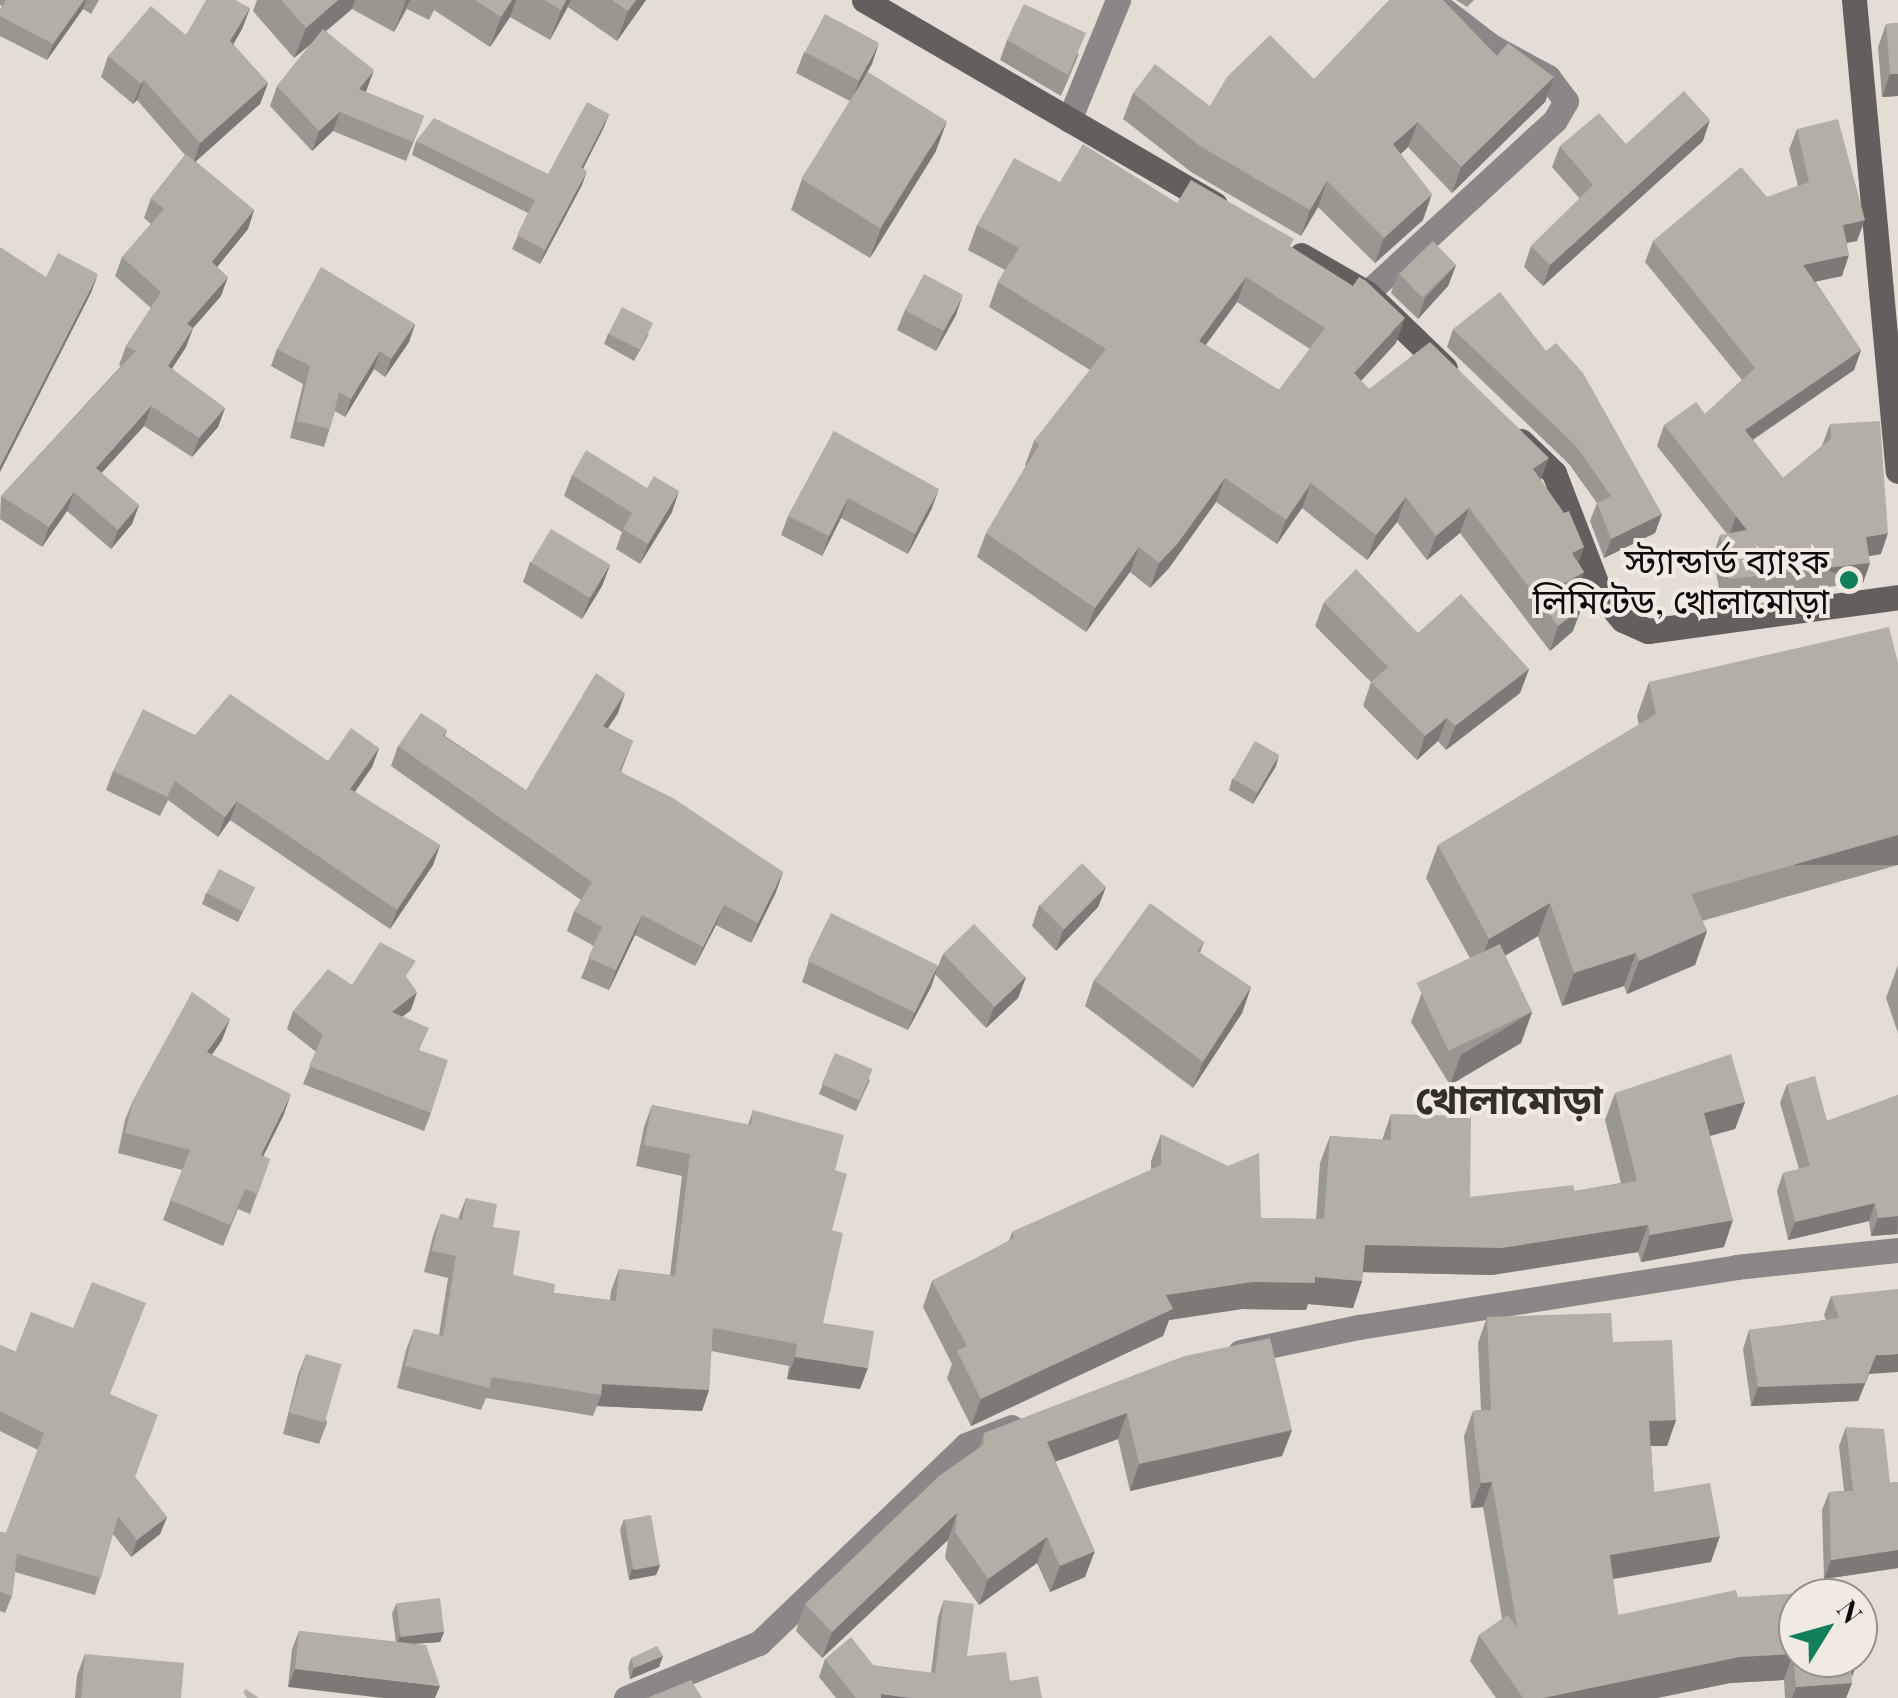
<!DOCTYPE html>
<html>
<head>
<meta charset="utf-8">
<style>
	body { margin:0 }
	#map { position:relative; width:1898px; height:1698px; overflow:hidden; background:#e4ddd6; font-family:"Playfair Display","Noto Sans Bengali",serif }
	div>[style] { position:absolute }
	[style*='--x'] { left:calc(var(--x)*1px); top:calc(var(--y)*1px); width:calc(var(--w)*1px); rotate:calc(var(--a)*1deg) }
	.minor>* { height:25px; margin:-12.5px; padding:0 12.5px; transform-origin:12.5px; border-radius:12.5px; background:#8b8786 }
	.tertiary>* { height:25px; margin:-12.5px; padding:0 12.5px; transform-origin:12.5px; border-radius:12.5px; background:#8b8786 }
	.secondary>* { height:25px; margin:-12.5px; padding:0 12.5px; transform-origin:12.5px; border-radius:12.5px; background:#645e5c }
	.wall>* { inset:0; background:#9a9690 }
	.shaded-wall>* { inset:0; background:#7d7a75; transform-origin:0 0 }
	.building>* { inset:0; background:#b3afa7; transform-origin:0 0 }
	.dots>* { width:28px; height:28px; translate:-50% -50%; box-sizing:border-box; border:5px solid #f1eae3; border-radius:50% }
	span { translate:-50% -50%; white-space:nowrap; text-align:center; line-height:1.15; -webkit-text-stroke:8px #f1eae3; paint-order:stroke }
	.poi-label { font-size:35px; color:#0d0b09 }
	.right { translate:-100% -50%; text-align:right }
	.quarter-label { font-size:40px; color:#352f2a; font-weight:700 }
	.north { position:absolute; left:1778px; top:1578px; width:100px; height:100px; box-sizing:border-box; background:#f1eae3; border:2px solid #96918c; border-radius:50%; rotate:53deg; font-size:28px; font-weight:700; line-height:40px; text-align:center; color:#0d0b09 }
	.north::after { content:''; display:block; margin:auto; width:35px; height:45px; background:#127f5b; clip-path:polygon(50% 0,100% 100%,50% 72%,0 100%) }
</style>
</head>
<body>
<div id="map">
	<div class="minor">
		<i style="--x:1069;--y:120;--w:130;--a:-67.8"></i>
		<i style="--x:1367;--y:293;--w:255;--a:-42.6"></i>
		<i style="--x:1555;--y:120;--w:22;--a:-60"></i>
		<i style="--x:1566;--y:101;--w:30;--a:-127"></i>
		<i style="--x:1548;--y:77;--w:65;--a:-151.5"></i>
		<i style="--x:1491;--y:46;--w:76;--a:-142.5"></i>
	</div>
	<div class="tertiary">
		<i style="--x:1240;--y:1352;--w:122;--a:-11.9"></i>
		<i style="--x:1359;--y:1327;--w:382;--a:-9"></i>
		<i style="--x:1736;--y:1267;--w:163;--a:-6"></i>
		<i style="--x:626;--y:1698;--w:144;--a:-22.5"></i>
		<i style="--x:759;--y:1643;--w:286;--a:-43.7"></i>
		<i style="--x:966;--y:1445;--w:49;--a:-21.4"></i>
	</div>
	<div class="secondary">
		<i style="--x:864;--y:0;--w:406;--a:30.2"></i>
		<i style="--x:1854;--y:0;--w:473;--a:84.7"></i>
		<i style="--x:1301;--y:255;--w:76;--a:29.9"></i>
		<i style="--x:1367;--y:293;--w:108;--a:43.9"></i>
		<i style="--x:1521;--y:441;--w:46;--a:44.1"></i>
		<i style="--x:1554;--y:473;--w:129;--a:69"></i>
		<i style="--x:1600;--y:593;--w:35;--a:50"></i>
		<i style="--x:1623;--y:620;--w:27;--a:24"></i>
		<i style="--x:1648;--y:631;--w:252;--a:-7.7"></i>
	</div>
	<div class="wall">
		<i style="clip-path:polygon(0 0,99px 0,91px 14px,83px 9px,47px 60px,0 36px,0 10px,2px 6px,0 5px)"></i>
		<i style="clip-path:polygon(257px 0,646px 0,617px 41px,568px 7px,550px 40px,510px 17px,490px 47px,434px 10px,429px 20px,407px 9px,394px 32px,352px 9px,326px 31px,367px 89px,366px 92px,424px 116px,406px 161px,333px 131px,312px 151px,270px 106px,277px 86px,310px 45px,294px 58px,253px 11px)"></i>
		<i style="clip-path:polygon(1456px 0,1474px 0,1467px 7px)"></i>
		<i style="clip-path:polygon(250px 8px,242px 29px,233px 44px,268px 83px,260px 104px,195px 161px,254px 210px,248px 229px,217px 267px,221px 296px,193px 328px,186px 347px,172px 369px,225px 408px,218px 427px,192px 457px,144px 426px,101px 473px,139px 505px,132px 524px,111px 549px,67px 511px,42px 547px,0 519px,1px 496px,121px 366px,119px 365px,126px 346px,151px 308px,115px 276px,122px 257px,151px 224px,144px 218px,151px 198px,185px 155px,137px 100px,133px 104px,101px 77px,108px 56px,186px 35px)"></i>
		<i style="clip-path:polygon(1898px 23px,1898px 96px,1882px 97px,1878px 47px,1886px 24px)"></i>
		<i style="clip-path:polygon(1007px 40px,1079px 54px,1061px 96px,1000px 60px)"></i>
		<i style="clip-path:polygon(804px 52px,872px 64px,860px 84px,936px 151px,870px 258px,791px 210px,802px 179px,850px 101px,796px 73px)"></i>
		<i style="clip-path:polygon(1497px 56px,1554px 77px,1545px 102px,1452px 193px,1408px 147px,1401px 154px,1423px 220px,1375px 263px,1318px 207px,1301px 236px,1191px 172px,1123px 119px,1133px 93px,1210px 106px,1314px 79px)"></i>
		<i style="clip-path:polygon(609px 114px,604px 127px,583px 169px,582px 185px,540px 264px,512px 249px,528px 213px,412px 155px,416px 141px,548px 174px)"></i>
		<i style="clip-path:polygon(1797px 129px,1857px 241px,1847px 243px,1842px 276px,1815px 281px,1861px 350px,1854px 370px,1753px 440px,1783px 478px,1822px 446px,1830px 424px,1881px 554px,1869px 556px,1863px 583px,1721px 599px,1713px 556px,1720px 535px,1727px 534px,1657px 446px,1664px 425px,1705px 414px,1742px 380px,1645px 262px,1653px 241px,1798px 186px,1789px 150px)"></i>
		<i style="clip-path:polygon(1703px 141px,1543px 286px,1524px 267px,1531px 246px,1580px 199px,1552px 167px,1560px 146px)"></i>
		<i style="clip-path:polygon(evenodd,1060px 182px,1177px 203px,1291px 247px,1396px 343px,1361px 381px,1369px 389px,1541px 480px,1584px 547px,1578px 562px,1584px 572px,1574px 597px,1573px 631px,1550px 651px,1460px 533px,1427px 560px,1397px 522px,1367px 560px,1302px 508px,1277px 544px,1216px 502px,1169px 568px,1150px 588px,1130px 572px,1086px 632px,977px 557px,986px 533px,1026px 466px,1025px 465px,1034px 441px,1090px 370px,989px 307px,998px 282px,1005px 270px,968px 250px,977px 225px,1060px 182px,1237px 302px,1310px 349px,1279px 390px,1206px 345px,1237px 302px)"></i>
		<i style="clip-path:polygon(1456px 265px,1448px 286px,1418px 319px,1391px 293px,1398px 273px)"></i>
		<i style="clip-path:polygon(905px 310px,956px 315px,936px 351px,897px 330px)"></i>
		<i style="clip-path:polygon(415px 324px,409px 342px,385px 377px,374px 369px,345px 417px,335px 411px,324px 447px,290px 438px,303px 384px,271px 366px,277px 349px)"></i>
		<i style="clip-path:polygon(1453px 329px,1662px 514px,1655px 533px,1604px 558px,1590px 521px,1597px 503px,1569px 464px,1447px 347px)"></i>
		<i style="clip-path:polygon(608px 334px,649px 334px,634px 361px,604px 344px)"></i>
		<i style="clip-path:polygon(834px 431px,932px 508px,908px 554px,841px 518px,822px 556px,781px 535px,788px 516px)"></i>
		<i style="clip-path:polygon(572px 475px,672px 512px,640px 564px,616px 549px,622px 532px,564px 496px)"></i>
		<i style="clip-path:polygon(530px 562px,610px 565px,602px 586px,582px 619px,523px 582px)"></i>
		<i style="clip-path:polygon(1324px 602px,1529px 669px,1520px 693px,1446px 750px,1438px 741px,1417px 760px,1363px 706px,1371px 682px,1315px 626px)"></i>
		<i style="clip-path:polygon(1898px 663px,1898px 865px,1702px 921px,1707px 931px,1695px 965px,1627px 994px,1624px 986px,1562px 1006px,1538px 936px,1505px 956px,1532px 1012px,1521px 1043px,1450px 1085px,1411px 1022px,1422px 992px,1472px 962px,1426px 878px,1438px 845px,1639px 725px,1637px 716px,1649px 682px)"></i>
		<i style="clip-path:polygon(618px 713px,608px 728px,633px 741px,621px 772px,783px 872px,776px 892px,751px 943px,716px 925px,695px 966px,635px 935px,609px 990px,581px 978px,594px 946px,567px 931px,574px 911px,581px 900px,391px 766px,398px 746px,447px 730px,445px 736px,526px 790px)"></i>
		<i style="clip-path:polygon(195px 735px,328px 761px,379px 748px,372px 767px,355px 792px,440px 845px,433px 865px,390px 929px,230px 820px,218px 837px,168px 800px,160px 816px,106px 790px,113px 771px)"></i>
		<i style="clip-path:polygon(1276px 766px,1253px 804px,1229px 790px,1232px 779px)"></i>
		<i style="clip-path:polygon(255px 887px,238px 922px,202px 904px,206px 893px)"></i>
		<i style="clip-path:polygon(1106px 887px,1098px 907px,1056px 951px,1032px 926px,1039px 905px)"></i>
		<i style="clip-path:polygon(1204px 942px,1200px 953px,1251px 987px,1242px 1013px,1193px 1088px,1085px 1006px,1094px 980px)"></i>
		<i style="clip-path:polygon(943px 954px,1026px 977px,1018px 998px,986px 1028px,935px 974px)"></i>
		<i style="clip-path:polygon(809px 961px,938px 966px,931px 987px,908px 1030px,802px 982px)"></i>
		<i style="clip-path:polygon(1898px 965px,1898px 1033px,1886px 998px)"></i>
		<i style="clip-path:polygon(409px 980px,411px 1010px,402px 1016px,420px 1051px,431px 1113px,424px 1131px,303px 1084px,316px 1052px,287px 1029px,293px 1011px,352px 985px)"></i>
		<i style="clip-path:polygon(222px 1040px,212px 1055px,284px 1114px,263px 1156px,270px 1159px,250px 1214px,238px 1209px,223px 1246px,163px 1220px,182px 1170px,118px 1153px,125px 1120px,133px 1100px)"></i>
		<i style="clip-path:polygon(835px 1053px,870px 1080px,856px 1111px,819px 1094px)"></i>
		<i style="clip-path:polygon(1787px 1084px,1827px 1121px,1898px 1095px,1898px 1234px,1871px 1236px,1869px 1221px,1788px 1240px,1777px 1191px,1783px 1173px,1799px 1169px,1780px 1103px)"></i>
		<i style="clip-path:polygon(1615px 1093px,1745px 1102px,1735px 1129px,1710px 1136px,1724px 1247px,1641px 1262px,1638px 1252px,1492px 1275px,1363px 1272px,1362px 1281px,1353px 1308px,1308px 1304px,1306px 1310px,1242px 1309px,1169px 1320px,1163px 1336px,971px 1426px,947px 1378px,952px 1364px,923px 1307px,932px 1281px,1009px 1241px,1012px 1232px,1151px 1170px,1151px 1161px,1161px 1134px,1261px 1218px,1316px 1219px,1320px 1163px,1330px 1136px,1382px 1140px,1391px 1114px,1470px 1197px,1575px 1191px,1621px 1183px,1605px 1120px)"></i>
		<i style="clip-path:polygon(652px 1105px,748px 1125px,753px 1110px,835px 1170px,832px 1230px,823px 1323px,860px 1389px,787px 1379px,789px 1366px,711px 1351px,709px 1390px,702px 1411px,597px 1406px,593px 1416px,486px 1398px,481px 1410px,397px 1388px,406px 1350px,414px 1329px,439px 1335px,448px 1278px,424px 1272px,433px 1236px,441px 1214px,458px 1219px,466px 1198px,493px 1227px,513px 1275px,554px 1293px,610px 1300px,611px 1291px,619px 1269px,670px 1275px,682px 1176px,636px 1166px,644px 1127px)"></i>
		<i style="clip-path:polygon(1831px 1296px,1869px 1374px,1858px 1401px,1751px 1406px,1743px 1349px,1749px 1330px,1826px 1320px,1824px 1315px)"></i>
		<i style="clip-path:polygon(1487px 1317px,1613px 1342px,1676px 1420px,1667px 1446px,1651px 1446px,1654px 1492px,1711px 1562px,1613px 1579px,1618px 1615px,1738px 1597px,1798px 1598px,1851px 1677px,1852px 1683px,1846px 1698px,1785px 1698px,1784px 1680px,1730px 1683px,1657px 1698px,1496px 1698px,1470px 1661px,1479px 1635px,1502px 1619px,1483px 1507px,1471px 1508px,1464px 1436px,1473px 1411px,1481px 1410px,1478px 1343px)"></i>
		<i style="clip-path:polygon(0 1345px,110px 1394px,135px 1477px,167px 1517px,160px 1534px,131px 1557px,113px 1534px,95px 1595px,15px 1572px,12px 1596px,5px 1613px,0 1611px,0 1532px,6px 1533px,38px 1450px,0 1431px)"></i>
		<i style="clip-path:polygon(306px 1354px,327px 1423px,319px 1444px,283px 1434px,298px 1375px)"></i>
		<i style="clip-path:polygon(1185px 1356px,1292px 1430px,1282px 1456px,1130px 1491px,1118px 1439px,1055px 1462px,1085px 1577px,1050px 1592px,1037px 1563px,979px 1605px,945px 1558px,948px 1540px,822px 1658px,796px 1631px,805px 1604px,979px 1447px,984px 1433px)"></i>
		<i style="clip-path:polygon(1846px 1427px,1890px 1483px,1898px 1482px,1898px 1568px,1824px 1579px,1822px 1510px,1829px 1492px,1844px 1491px,1839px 1446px)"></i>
		<i style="clip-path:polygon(624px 1519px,660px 1565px,656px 1575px,629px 1580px,620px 1530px)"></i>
		<i style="clip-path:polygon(944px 1600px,967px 1656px,1042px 1698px,836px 1698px,819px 1677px,825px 1659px,931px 1673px,938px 1617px)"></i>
		<i style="clip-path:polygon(396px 1604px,444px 1632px,440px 1642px,412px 1644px,288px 1687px,292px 1649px,299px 1631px,396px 1642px,392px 1614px)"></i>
		<i style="clip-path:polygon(85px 1654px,181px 1698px,75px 1698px,77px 1675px)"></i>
		<i style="clip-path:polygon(663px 1656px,659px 1667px,630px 1679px,628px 1668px,631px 1658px)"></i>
	</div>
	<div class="shaded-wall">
		<i style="clip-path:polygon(84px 0,86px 0,83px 9px,47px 60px,53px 44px)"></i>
		<i style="clip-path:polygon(338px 0,355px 0,352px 9px,294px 58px,306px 28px)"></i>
		<i style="clip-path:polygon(406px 0,410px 0,394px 32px)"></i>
		<i style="clip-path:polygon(512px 0,516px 0,510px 17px,490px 47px,501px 17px)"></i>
		<i style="clip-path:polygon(566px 0,571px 0,550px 40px,561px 10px)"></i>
		<i style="clip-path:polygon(636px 0,646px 0,617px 41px,628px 11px)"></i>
		<i style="clip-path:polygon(250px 8px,242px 29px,223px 62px,230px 41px)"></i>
		<i style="clip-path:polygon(879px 43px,872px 64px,851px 102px,859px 81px)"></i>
		<i style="clip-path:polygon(374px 70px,367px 89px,352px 108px,359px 89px)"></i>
		<i style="clip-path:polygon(1890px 74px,1898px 74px,1898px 96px,1882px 97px)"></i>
		<i style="clip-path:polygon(1554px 77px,1545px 102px,1452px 193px,1461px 167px)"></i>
		<i style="clip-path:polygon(144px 80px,137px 100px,133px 104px,141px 84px)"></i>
		<i style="clip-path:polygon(268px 83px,260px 104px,193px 164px,200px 143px)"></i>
		<i style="clip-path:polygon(340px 112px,333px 131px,312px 151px,319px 131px)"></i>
		<i style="clip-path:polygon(609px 114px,604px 127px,576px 182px,581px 168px)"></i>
		<i style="clip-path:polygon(1710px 120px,1703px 141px,1543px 286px,1550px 265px)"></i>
		<i style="clip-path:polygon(947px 121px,936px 151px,870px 258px,881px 228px)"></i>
		<i style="clip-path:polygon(1418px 122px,1408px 147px,1384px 169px,1393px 144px)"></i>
		<i style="clip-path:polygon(587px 171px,582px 185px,540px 264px,545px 250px)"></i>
		<i style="clip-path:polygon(1327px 181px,1318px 207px,1301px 236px,1310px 210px)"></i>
		<i style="clip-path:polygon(1432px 194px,1423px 220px,1375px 263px,1384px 238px)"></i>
		<i style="clip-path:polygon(254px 210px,248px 229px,205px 282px,212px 262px)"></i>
		<i style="clip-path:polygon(1865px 220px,1857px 241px,1835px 245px,1843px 225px)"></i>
		<i style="clip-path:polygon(1849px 255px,1842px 276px,1796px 286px,1803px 265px)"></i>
		<i style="clip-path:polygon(1456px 265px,1448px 286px,1418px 319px,1425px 298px)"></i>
		<i style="clip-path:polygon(98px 274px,91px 293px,0 472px,0 466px)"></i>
		<i style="clip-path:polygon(228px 277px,221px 296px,180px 343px,187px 324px)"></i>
		<i style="clip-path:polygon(1246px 277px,1237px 302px,1190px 366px,1199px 341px)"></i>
		<i style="clip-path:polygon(963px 295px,956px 315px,936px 351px,944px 331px)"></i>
		<i style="clip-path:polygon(1405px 318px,1396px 343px,1345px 398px,1354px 373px)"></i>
		<i style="clip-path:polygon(415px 324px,409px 342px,385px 377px,391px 359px)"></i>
		<i style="clip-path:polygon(193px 328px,186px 347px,161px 385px,168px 366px)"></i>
		<i style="clip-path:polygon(1861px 350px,1854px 370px,1737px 450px,1745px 430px)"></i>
		<i style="clip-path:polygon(380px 351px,374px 369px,345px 417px,351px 399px)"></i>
		<i style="clip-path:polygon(151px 406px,144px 426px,89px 487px,96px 468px)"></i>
		<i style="clip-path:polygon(225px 408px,218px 427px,192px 457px,199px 438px)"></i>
		<i style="clip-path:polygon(1549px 458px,1540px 482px,1533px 469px)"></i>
		<i style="clip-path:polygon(1225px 478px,1216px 502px,1169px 568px,1150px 588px,1159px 563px)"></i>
		<i style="clip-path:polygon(1311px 483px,1302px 508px,1277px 544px,1286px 520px)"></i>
		<i style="clip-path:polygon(939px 489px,932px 508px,908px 554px,915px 534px)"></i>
		<i style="clip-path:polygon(679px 491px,672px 512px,640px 564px,648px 544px)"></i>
		<i style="clip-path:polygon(74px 492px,67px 511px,42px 547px,49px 527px)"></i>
		<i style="clip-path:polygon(1406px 497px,1397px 522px,1367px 560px,1376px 535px)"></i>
		<i style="clip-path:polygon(848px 498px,841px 518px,822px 556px,829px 536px)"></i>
		<i style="clip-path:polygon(139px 505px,132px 524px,111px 549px,118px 530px)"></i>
		<i style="clip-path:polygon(1469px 508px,1460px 533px,1427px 560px,1436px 536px)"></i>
		<i style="clip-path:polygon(1662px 514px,1655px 533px,1604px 558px,1611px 539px)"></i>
		<i style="clip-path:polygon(1888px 533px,1881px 554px,1859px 558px,1866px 537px)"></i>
		<i style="clip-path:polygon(1139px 547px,1130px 572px,1086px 632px,1095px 608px)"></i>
		<i style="clip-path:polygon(1584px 547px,1575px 572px,1572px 553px)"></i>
		<i style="left:1870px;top:563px;width:21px;height:142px;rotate:109deg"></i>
		<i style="clip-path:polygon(610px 565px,602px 586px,582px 619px,590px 598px)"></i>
		<i style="clip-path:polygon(1584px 572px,1575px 597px,1554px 609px,1563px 584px)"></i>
		<i style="clip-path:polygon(1582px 607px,1573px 631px,1550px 651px,1558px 626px)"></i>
		<i style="clip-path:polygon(1529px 669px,1520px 693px,1446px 750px,1455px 726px)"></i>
		<i style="clip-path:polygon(625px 693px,618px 713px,596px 746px,603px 726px)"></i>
		<i style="clip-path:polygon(1447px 718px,1438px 741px,1417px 760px,1425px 736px)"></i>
		<i style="clip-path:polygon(379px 748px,372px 767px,343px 808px,350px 789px)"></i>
		<i style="clip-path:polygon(1279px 755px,1276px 766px,1253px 804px,1257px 793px)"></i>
		<i style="clip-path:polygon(237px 801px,230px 820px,218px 837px,225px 817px)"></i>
		<i style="left:1898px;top:835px;width:30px;height:215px;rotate:90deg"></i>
		<i style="clip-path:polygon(440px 845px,433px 865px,390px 929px,397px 910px)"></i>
		<i style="clip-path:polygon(783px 872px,776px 892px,751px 943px,758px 923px)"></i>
		<i style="clip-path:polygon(1106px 887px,1098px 907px,1056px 951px,1063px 930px)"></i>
		<i style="clip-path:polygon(1550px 903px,1538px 936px,1477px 972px,1489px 939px)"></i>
		<i style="clip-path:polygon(724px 905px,716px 925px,695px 966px,703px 947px)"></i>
		<i style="clip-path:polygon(642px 915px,635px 935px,609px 990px,616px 970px)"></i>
		<i style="clip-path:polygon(1707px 931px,1695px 965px,1627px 994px,1639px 961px)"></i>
		<i style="clip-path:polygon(1636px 953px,1624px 986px,1562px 1006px,1574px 973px)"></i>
		<i style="clip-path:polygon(938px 966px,931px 987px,908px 1030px,916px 1009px)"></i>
		<i style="clip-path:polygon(1026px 977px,1018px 998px,986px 1028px,994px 1007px)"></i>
		<i style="clip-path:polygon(1251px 987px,1242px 1013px,1193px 1088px,1203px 1062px)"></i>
		<i style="clip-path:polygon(417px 992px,411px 1010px,386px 1030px,392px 1012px)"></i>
		<i style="clip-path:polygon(1532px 1012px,1521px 1043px,1450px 1085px,1461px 1055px)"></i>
		<i style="clip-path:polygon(230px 1019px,222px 1040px,199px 1072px,207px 1052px)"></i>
		<i style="clip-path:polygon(291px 1094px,284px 1114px,254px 1175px,261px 1155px)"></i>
		<i style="clip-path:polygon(1745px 1102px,1735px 1129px,1694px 1140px,1704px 1113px)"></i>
		<i style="clip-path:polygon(1875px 1203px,1869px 1221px,1788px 1240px,1795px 1222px)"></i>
		<i style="clip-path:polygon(1898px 1216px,1897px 1234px,1871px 1236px,1878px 1218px)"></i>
		<i style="clip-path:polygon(1733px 1220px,1724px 1247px,1641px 1262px,1650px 1235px)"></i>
		<i style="clip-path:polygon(1648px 1225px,1638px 1252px,1492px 1275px,1355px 1272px,1365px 1245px)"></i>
		<i style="clip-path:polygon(1315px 1277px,1362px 1281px,1353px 1308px,1308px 1304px,1306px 1310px,1242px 1309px,1169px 1320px,1163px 1336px,971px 1426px,981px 1399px,1166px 1295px,1252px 1282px)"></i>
		<i style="clip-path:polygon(1898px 1354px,1898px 1372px,1869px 1374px,1858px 1401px,1751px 1406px,1758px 1387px,1876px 1355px)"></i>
		<i style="clip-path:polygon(795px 1357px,868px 1368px,860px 1389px,787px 1379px)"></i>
		<i style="clip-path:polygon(602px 1384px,709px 1390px,702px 1411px,597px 1406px,601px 1395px)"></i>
		<i style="clip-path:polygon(1127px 1413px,1118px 1439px,1037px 1468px,1047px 1442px)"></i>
		<i style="clip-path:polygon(1676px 1420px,1667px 1446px,1639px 1446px,1649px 1421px)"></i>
		<i style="clip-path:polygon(1292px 1430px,1282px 1456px,1130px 1491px,1139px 1464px)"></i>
		<i style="clip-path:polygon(1492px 1482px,1483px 1507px,1471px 1508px,1481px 1483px)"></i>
		<i style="clip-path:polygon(957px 1513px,948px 1540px,822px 1658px,832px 1632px)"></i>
		<i style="clip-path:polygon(167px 1517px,160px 1534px,131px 1557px,137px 1540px)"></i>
		<i style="clip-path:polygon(1720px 1536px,1711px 1562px,1601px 1581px,1610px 1555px)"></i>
		<i style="clip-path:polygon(1047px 1537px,1037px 1563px,979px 1605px,988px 1579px)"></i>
		<i style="clip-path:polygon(1898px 1550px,1898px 1568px,1824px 1579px,1831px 1560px)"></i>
		<i style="clip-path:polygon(1095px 1551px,1085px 1577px,1050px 1592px,1060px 1566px)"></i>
		<i style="clip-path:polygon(660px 1565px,656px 1575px,629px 1580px,632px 1569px)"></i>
		<i style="clip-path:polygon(444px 1632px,440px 1642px,397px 1645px,400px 1634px)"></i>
		<i style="clip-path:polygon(1858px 1652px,1861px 1652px,1852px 1677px,1847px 1658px,1858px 1658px)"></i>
		<i style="clip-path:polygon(1793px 1654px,1784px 1680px,1730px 1683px,1657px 1698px,1543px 1698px,1739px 1657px)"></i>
		<i style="clip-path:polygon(663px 1656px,659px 1667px,630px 1679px,634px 1668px)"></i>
		<i style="clip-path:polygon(295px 1669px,440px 1686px,435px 1698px,383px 1698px,288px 1687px)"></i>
		<i style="clip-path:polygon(1852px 1683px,1846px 1698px,1792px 1698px,1796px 1687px)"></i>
		<i style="clip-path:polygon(881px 1694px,911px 1698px,879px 1698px)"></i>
	</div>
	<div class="building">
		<i style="clip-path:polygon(6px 0,84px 0,53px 44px,0 16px,0 10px)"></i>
		<i style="clip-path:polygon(206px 0,235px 0,250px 8px,230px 41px,268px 83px,200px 143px,144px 80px,141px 84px,108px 56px,151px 6px,186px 35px)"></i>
		<i style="clip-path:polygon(281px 0,338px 0,306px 28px)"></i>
		<i style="clip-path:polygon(475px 0,512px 0,501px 17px)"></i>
		<i style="clip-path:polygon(544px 0,566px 0,561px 10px)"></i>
		<i style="clip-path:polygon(612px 0,636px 0,628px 11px)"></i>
		<i style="clip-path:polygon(1389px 0,1443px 0,1497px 56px,1508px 43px,1554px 77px,1461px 167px,1418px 122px,1393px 144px,1432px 194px,1384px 238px,1327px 181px,1310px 210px,1200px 146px,1133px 93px,1155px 64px,1210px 106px,1227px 77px,1270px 35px,1314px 79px)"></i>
		<i style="clip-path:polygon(1024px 4px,1086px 33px,1068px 75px,1007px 40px)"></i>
		<i style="left:825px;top:14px;width:61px;height:43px;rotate:28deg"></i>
		<i style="clip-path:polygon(1898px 23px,1898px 74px,1890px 74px,1886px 24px)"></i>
		<i style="clip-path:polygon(323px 29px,374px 70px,359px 89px,424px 116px,413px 142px,340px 112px,319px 131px,277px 86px)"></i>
		<i style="left:868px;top:72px;width:93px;height:126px;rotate:32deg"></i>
		<i style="clip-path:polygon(1684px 91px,1710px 120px,1550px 265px,1531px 246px,1593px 185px,1560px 146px,1599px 113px,1626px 144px)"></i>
		<i style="clip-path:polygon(587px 102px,609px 114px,581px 168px,587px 171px,545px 250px,517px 235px,535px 200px,416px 141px,434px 118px,548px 174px)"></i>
		<i style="clip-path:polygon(1838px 119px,1865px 220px,1843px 225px,1849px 255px,1803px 265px,1861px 350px,1745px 430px,1783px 478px,1831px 439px,1830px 424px,1880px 421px,1888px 533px,1866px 537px,1870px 563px,1729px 579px,1720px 535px,1747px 530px,1664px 425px,1696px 402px,1705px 414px,1755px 368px,1653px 241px,1741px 167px,1767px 197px,1809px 182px,1797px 129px)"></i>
		<i style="clip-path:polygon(evenodd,1083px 144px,1177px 203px,1191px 180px,1294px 239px,1290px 246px,1353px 286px,1359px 277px,1366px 281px,1405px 318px,1354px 373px,1369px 389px,1430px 342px,1549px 458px,1533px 469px,1564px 513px,1569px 511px,1584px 547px,1572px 553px,1584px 572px,1563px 584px,1582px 607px,1558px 626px,1469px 508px,1436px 536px,1406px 497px,1376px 535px,1311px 483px,1286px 520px,1225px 478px,1178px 543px,1159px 563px,1139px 547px,1095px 608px,986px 533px,1039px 445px,1034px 441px,1106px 349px,998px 282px,1019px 248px,977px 225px,1014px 158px,1060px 182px,1083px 144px,1246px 277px,1325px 328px,1279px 390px,1199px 341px,1246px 277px)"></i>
		<i style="clip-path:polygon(186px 154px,254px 210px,212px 262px,228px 277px,187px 324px,193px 328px,168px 366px,225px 408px,199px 438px,151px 406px,96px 468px,139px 505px,118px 530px,74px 492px,49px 527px,1px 496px,136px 351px,126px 346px,161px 292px,122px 257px,164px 209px,151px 198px)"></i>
		<i style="left:1433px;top:241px;width:33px;height:47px;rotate:46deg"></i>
		<i style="clip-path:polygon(0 247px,46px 277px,58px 253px,98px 274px,0 466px)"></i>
		<i style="clip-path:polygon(321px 267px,415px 324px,391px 359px,380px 351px,351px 399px,339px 392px,330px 429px,297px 421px,310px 366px,277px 349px)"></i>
		<i style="left:924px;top:274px;width:44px;height:41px;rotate:28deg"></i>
		<i style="clip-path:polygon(1500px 292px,1546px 351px,1556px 343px,1583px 373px,1662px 514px,1611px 539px,1597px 503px,1611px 496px,1576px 446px,1453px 329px)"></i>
		<i style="left:622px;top:307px;width:35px;height:30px;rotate:27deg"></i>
		<i style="clip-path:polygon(834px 431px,939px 489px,915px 534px,848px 498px,829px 536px,788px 516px)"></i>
		<i style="clip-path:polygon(586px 450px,647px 488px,654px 476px,679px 491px,648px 544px,623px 529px,632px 513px,572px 475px)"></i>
		<i style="left:551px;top:529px;width:69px;height:39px;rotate:31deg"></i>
		<i style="clip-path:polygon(1356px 569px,1418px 633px,1461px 594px,1529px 669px,1455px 726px,1447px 718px,1425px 736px,1371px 682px,1388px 667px,1324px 602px)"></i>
		<i style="clip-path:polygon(1889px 627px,1898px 663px,1898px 835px,1691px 894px,1707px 931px,1639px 961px,1636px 953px,1574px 973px,1550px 903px,1489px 939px,1438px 845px,1656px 714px,1649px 682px)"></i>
		<i style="clip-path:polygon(596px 673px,625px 693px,603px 726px,633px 741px,619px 771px,673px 798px,783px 872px,758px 923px,724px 905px,703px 947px,642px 915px,616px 970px,588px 958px,602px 927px,574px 911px,592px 882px,398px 746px,421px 713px,447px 730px,443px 736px,526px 790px)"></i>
		<i style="clip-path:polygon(230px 694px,328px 761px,351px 728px,379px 748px,350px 789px,440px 845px,397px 910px,237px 801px,225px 817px,175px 781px,167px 797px,113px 771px,143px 709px,195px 735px)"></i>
		<i style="left:1255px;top:741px;width:28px;height:44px;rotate:30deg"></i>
		<i style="left:1082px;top:863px;width:34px;height:60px;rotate:45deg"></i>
		<i style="left:219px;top:869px;width:40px;height:27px;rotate:27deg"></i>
		<i style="clip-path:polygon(1150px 903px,1204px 942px,1197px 951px,1251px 987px,1203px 1062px,1094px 980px)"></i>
		<i style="left:831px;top:913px;width:119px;height:53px;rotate:26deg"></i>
		<i style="left:974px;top:924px;width:74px;height:43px;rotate:46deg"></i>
		<i style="clip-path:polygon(380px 942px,416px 961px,406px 976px,417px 992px,392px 1012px,429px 1028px,419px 1050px,448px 1060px,431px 1113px,309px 1066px,323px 1035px,293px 1011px,328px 969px,352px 985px)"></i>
		<i style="left:1500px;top:944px;width:75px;height:92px;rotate:65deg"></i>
		<i style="clip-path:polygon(192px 992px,230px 1019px,207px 1052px,291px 1094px,261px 1155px,270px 1159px,258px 1194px,245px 1189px,230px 1225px,170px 1200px,190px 1150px,125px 1133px,133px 1100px)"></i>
		<i style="left:835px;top:1053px;width:41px;height:34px;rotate:23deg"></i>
		<i style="clip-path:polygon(1731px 1054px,1745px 1102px,1704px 1113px,1733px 1220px,1650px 1235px,1648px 1225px,1502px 1248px,1365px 1245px,1362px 1281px,1315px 1277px,1315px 1283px,1252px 1282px,1166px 1295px,1173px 1309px,981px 1399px,957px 1351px,967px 1346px,932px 1281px,1014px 1238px,1012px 1232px,1161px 1165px,1161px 1134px,1228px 1166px,1259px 1153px,1261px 1218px,1324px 1219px,1330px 1136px,1391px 1140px,1391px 1114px,1471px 1116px,1470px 1197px,1573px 1185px,1575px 1191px,1637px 1181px,1615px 1093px)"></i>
		<i style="clip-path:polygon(1815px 1076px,1827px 1121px,1898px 1095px,1898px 1216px,1878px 1218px,1875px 1203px,1795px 1222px,1783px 1173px,1810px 1166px,1787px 1084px)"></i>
		<i style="clip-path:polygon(652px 1105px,751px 1125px,753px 1110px,844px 1135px,835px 1170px,847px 1174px,832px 1230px,843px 1233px,823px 1323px,874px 1331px,868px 1368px,795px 1357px,797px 1344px,713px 1328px,709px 1390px,602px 1384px,601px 1395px,492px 1377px,489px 1388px,405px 1366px,414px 1329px,443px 1336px,456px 1256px,432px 1251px,441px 1214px,462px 1220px,466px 1198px,497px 1204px,493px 1227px,520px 1231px,513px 1275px,555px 1284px,554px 1293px,616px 1301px,619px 1269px,675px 1276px,690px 1154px,644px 1145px)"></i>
		<i style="clip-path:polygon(92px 1282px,146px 1303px,110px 1394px,158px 1415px,135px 1477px,167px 1517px,137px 1540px,118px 1516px,101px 1578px,17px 1554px,12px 1596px,0 1592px,0 1532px,6px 1533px,44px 1433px,0 1411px,0 1345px,15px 1353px,31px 1312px,73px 1328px)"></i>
		<i style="clip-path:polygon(1898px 1289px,1898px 1354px,1876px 1355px,1865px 1383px,1758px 1387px,1749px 1330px,1839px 1318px,1831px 1296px)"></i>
		<i style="clip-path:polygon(1611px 1313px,1613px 1342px,1672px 1340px,1676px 1420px,1649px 1421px,1654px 1492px,1710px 1483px,1720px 1536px,1610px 1555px,1618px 1615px,1736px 1590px,1738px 1597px,1839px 1591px,1839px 1598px,1798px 1598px,1798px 1658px,1850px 1658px,1852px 1683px,1796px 1687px,1793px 1654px,1739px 1657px,1543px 1698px,1523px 1698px,1479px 1635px,1508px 1615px,1517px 1627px,1492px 1482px,1481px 1483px,1475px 1438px,1473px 1411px,1491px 1410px,1487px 1317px)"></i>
		<i style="clip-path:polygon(1270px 1338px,1292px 1430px,1139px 1464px,1127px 1413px,1047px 1442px,1095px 1551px,1060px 1566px,1047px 1537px,988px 1579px,955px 1532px,957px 1513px,832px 1632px,805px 1604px,939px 1476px,983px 1445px,984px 1433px,1185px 1356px)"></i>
		<i style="left:306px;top:1354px;width:37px;height:61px;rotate:16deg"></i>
		<i style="clip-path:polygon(1846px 1427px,1884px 1429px,1890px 1483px,1898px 1482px,1898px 1550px,1831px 1560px,1829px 1492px,1853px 1491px)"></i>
		<i style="left:651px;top:1515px;width:51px;height:27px;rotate:80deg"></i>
		<i style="left:440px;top:1598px;width:34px;height:44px;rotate:83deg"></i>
		<i style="clip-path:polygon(944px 1600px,974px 1604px,967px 1656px,1006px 1652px,1010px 1681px,1038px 1676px,1042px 1698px,911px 1698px,881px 1694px,881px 1698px,856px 1698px,825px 1659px,851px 1637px,874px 1666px,935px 1673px)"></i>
		<i style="clip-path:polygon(1858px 1619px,1861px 1652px,1858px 1652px)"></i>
		<i style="clip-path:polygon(299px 1631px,426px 1645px,440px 1686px,295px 1669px)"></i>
		<i style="clip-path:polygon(657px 1646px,663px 1656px,634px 1668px,631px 1658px)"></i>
		<i style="clip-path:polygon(85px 1654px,184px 1663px,181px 1698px,81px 1698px)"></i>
		<i style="clip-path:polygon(691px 1680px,702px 1698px,647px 1698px)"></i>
		<i style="clip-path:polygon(246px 1689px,259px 1698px,247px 1698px,243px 1692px)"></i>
	</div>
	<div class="dots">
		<i style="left:1849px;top:580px;background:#127f5b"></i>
	</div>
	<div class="poi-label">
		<span class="right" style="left:1829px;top:580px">স্ট্যান্ডার্ড ব্যাংক<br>লিমিটেড, খোলামোড়া</span>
	</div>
	<div class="quarter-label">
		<span style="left:1509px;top:1098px">খোলামোড়া</span>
	</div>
	<div class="north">N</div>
</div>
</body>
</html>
